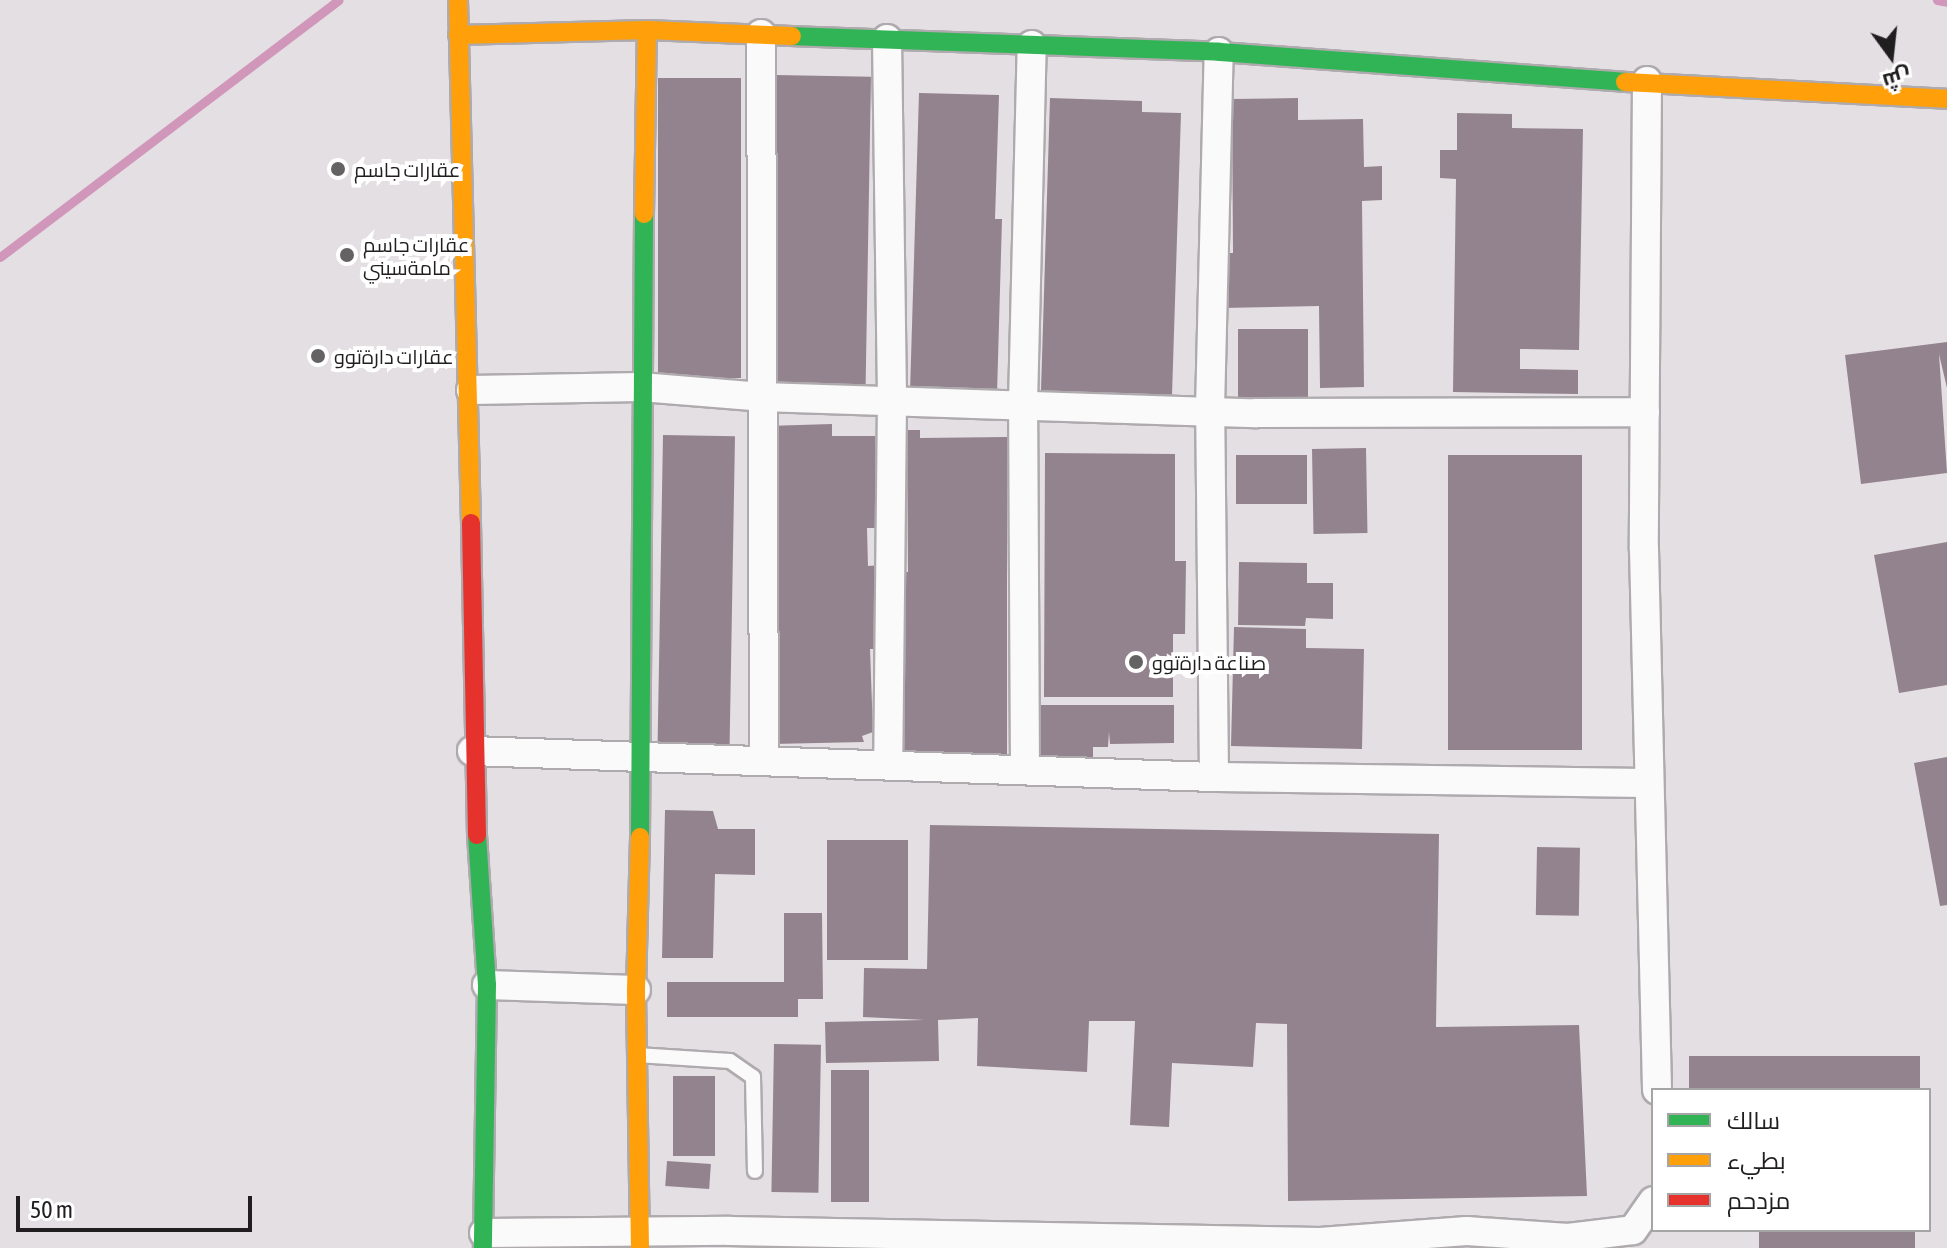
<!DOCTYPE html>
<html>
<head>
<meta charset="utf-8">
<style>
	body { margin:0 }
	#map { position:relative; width:1947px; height:1248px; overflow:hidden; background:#e4dfe2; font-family:"Asap Condensed",Cairo,sans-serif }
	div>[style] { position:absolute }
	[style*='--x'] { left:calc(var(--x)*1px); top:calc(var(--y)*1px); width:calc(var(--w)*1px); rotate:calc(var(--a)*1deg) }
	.stream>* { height:9px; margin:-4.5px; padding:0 4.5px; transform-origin:4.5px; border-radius:4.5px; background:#d197ba }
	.building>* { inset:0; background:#93838e; transform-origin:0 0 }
	.roads { filter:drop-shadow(2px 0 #aeaaad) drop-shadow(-2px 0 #aeaaad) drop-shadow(0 2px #aeaaad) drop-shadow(0 -2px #aeaaad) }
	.lane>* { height:14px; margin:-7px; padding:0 7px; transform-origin:7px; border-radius:7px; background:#fbfafb }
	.street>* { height:28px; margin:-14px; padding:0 14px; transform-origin:14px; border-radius:14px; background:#fbfafb }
	.fast>* { height:18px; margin:-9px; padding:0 9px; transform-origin:9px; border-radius:9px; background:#30b455 }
	.slow>* { height:18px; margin:-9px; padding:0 9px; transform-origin:9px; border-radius:9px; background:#ff9f0a }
	.jam>* { height:18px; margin:-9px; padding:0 9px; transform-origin:9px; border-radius:9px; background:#e5322d }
	.dots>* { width:22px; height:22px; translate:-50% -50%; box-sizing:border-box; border:4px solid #fff; border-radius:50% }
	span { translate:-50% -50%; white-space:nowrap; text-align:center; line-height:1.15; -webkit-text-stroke:8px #fff; paint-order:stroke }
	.poi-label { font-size:20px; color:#211e1f }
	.left { translate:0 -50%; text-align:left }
	.legend { position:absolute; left:1651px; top:1088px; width:280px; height:144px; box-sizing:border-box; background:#fff; border:2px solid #a6a5a5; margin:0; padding:10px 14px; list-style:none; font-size:24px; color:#211e1f }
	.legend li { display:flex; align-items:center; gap:16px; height:40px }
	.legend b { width:40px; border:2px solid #a6a5a5 }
	.north { position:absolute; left:1851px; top:16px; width:80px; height:80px; -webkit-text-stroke:6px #fff; paint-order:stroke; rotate:165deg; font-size:22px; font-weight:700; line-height:32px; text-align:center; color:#211e1f }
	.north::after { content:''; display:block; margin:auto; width:28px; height:36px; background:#211e1f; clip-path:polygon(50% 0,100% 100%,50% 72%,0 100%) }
	.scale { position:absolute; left:16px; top:1196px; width:236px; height:36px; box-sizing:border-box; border:4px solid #211e1f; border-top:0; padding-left:10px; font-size:24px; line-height:28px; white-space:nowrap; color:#211e1f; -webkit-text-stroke:6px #fff; paint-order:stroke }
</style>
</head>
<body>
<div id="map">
	<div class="stream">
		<i style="--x:1937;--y:0;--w:10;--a:11"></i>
		<i style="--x:0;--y:257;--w:425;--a:-37.2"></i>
	</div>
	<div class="building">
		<i style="left:775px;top:75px;width:96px;height:309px;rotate:1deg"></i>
		<i style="left:658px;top:78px;width:83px;height:300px"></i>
		<i style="clip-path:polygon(919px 93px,999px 95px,995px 219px,1002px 219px,997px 395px,910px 392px)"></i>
		<i style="clip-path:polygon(1050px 98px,1142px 101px,1142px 112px,1181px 113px,1172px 395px,1041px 391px)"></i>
		<i style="clip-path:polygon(1298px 98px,1298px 120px,1363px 119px,1364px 167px,1382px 166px,1382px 200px,1362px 201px,1364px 387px,1320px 388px,1319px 306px,1222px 308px,1222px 253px,1233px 253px,1232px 99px)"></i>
		<i style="clip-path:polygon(1457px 113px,1512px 114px,1512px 128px,1583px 129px,1579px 350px,1520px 349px,1520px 369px,1578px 370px,1578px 394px,1453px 392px,1456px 179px,1440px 178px,1440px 150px,1457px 150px)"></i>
		<i style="left:1238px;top:329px;width:70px;height:71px"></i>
		<i style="clip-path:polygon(1947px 342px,1947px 388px,1939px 354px,1947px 473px,1861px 484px,1845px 355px)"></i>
		<i style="clip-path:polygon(832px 424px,832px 436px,875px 436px,877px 528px,867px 528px,868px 566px,881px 565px,883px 649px,870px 649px,873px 732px,862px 736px,864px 742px,772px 744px,766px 426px)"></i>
		<i style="clip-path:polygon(907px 430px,920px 430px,920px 438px,1007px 437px,1007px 759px,899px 759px,898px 572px,908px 572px)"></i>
		<i style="left:663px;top:435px;width:72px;height:308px;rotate:1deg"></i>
		<i style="left:1366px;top:448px;width:85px;height:54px;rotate:89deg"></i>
		<i style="clip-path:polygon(1045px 453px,1175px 454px,1175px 561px,1186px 561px,1185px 634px,1173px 634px,1173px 697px,1044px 697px)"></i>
		<i style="left:1307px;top:455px;width:49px;height:71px;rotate:90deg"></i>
		<i style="left:1582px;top:455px;width:295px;height:134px;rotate:90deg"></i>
		<i style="clip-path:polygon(1947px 542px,1947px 685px,1899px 693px,1874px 555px)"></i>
		<i style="clip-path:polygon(1239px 562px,1307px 563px,1307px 583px,1333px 583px,1333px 619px,1306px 618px,1305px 626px,1238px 625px)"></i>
		<i style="clip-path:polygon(1234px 627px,1306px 629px,1306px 648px,1364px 649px,1362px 749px,1231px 746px)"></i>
		<i style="clip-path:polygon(1040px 705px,1174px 705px,1174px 743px,1110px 744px,1109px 732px,1108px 747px,1093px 747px,1093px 759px,1040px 758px)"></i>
		<i style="clip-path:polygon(1947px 757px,1947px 905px,1940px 906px,1914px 763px)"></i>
		<i style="clip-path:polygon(665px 810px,713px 811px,718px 829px,755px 829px,755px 875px,715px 874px,713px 958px,662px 958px)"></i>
		<i style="clip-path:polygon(930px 825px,1439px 834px,1436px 1027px,1579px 1025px,1587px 1196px,1288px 1201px,1287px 1024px,1256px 1023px,1253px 1067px,1172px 1063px,1169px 1127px,1130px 1125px,1135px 1021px,1089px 1021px,1087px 1072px,977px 1066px,978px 1018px,938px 1020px,939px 1061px,826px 1063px,825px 1022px,925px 1020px,863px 1017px,864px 968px,927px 969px)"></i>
		<i style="left:827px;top:840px;width:81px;height:120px"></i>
		<i style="left:1537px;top:847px;width:43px;height:68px;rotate:1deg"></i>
		<i style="clip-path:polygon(784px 913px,822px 913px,823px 999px,798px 999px,798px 1017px,667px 1017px,667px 982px,784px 982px)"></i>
		<i style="left:774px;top:1044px;width:47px;height:148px;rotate:1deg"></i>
		<i style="left:1920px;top:1056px;width:34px;height:231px;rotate:90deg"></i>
		<i style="left:831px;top:1070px;width:38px;height:132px"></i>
		<i style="left:673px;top:1076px;width:42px;height:80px"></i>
		<i style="left:667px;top:1161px;width:44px;height:25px;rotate:4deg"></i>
		<i style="left:1759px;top:1230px;width:156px;height:18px"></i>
	</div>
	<div class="roads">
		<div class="lane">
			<i style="--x:637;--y:1055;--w:93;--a:3.7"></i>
			<i style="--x:730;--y:1061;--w:28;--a:35"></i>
			<i style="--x:753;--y:1077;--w:94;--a:88.8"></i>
		</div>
		<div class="street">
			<i style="--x:761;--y:34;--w:726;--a:89.76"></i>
			<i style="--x:887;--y:39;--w:362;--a:89.2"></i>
			<i style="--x:892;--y:401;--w:363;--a:90.6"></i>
			<i style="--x:1647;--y:81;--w:468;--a:90.4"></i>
			<i style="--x:1644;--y:549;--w:541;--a:88.62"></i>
			<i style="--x:471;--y:390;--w:170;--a:-1"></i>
			<i style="--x:641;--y:387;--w:121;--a:4.7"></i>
			<i style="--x:762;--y:397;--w:494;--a:1.9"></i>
			<i style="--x:1256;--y:413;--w:389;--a:-0.1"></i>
			<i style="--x:472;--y:751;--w:742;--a:2.01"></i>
			<i style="--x:1214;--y:777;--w:435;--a:0.8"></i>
			<i style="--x:1025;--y:770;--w:367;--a:-90.3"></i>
			<i style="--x:1023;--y:403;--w:358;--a:-88.6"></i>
			<i style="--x:1214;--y:777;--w:368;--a:-90.6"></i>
			<i style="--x:1210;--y:409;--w:357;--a:-88.6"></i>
			<i style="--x:487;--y:985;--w:149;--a:1.9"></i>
			<i style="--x:484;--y:1233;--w:246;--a:-0.5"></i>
			<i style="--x:730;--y:1231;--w:590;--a:1.07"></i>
			<i style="--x:1320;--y:1242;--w:147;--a:-4.3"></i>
			<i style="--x:1467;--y:1231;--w:101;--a:4"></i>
			<i style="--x:1568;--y:1238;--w:65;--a:-7"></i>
			<i style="--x:1633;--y:1230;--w:35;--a:-55"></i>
		</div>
		<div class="fast">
			<i style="--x:792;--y:36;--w:427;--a:2.1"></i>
			<i style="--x:1219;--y:52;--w:407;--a:4.2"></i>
			<i style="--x:477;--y:835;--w:150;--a:86.2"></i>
			<i style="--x:487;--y:985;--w:263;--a:90.9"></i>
			<i style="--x:640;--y:837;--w:623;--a:-89.63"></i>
		</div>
		<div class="slow">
			<i style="--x:458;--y:0;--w:523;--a:88.58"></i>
			<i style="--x:458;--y:35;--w:189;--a:-1.5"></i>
			<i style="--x:647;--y:30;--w:145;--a:2.4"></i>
			<i style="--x:1625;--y:82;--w:322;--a:3"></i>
			<i style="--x:644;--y:214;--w:184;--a:-89.1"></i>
			<i style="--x:640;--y:1248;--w:258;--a:-90.9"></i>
			<i style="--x:636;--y:990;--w:153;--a:-88.5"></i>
		</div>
		<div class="jam">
			<i style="--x:471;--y:523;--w:312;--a:88.9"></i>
		</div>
	</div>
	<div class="dots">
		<i style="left:338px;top:169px;background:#656263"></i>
		<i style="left:347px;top:255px;background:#656263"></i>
		<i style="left:318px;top:356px;background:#656263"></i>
		<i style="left:1136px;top:662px;background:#656263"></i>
	</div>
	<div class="poi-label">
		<span class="left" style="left:354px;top:169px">عقارات جاسم</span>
		<span class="left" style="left:363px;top:256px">عقارات جاسم<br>مامةسيني</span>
		<span class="left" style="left:334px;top:356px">عقارات دارةتوو</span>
		<span class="left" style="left:1152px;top:662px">صناعة دارةتوو</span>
	</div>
	<ul class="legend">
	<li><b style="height:10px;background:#30b455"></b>سالك</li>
	<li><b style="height:10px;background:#ff9f0a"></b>بطيء</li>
	<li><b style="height:10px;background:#e5322d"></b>مزدحم</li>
	</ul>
	<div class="north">ش</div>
	<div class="scale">50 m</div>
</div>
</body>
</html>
